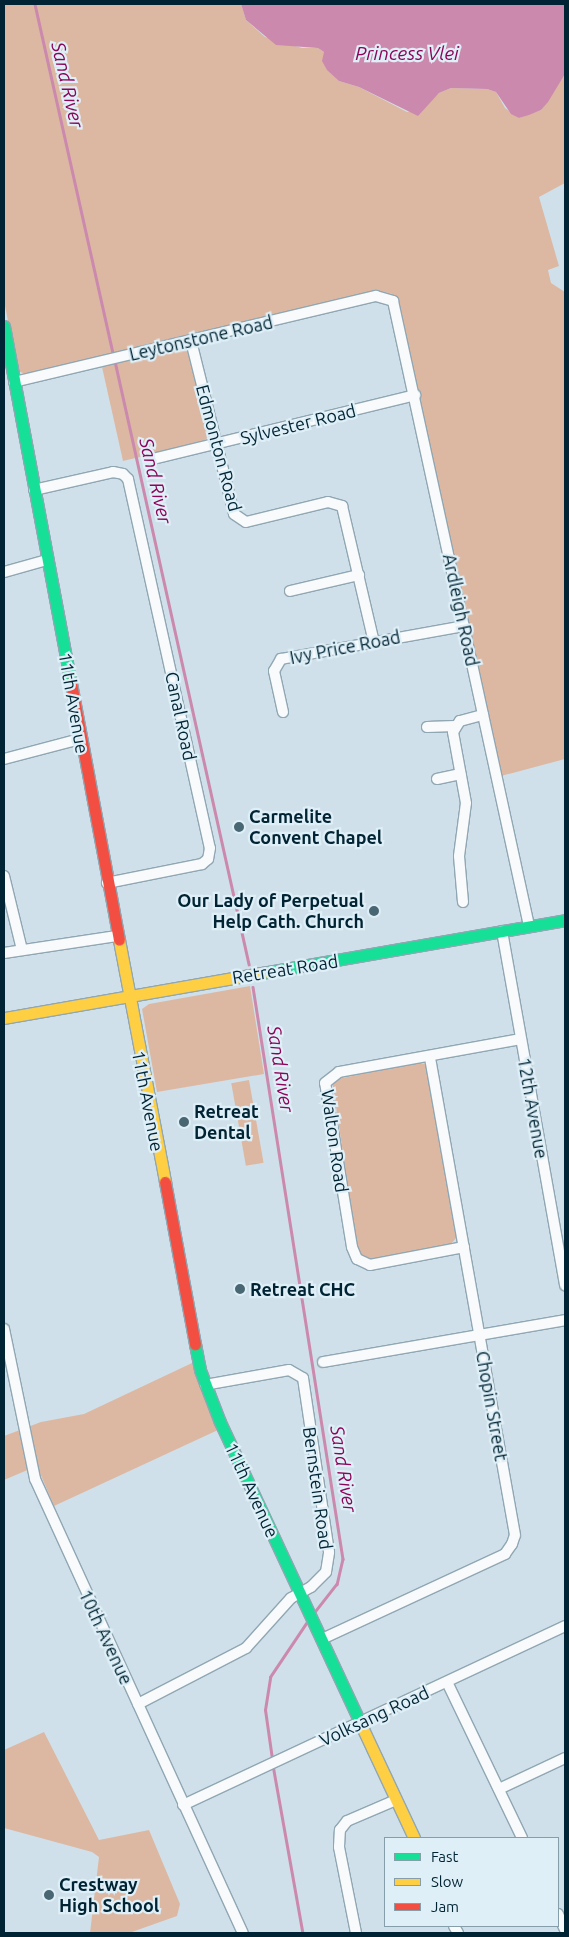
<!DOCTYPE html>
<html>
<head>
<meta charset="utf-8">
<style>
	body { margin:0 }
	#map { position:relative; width:569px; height:1937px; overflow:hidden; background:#d0e0ea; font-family:Ubuntu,sans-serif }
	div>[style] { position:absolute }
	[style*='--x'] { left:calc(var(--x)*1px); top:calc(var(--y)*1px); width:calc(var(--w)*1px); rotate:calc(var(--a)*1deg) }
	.green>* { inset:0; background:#dcb8a3; transform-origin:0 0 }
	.water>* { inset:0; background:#cc89ae }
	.stream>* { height:2.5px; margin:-1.25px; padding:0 1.25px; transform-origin:1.25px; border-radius:1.25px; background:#cc89ae }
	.roads { filter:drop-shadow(1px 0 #90a7b3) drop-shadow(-1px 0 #90a7b3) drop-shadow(0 1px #90a7b3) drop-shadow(0 -1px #90a7b3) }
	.street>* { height:10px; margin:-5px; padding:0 5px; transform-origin:5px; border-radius:5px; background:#f8fafc }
	.fast>* { height:11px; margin:-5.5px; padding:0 5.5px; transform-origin:5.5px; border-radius:5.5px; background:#16e098 }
	.slow>* { height:11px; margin:-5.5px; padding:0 5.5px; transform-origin:5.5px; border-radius:5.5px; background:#ffcf43 }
	.jam>* { height:11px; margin:-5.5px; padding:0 5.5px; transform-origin:5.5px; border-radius:5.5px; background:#f24e42 }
	.dots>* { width:14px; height:14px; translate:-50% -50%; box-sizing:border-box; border:2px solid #dfeff7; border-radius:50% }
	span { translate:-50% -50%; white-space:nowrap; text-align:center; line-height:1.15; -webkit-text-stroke:4.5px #dfeff7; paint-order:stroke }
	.street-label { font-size:18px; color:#002433 }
	.poi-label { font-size:18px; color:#002433; font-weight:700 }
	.left { translate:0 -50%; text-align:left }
	.right { translate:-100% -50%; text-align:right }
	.water-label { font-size:19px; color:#8b0558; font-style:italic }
	.frame { position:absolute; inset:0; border:5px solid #002433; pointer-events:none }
	.legend { position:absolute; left:384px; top:1837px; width:175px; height:90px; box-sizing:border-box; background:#dfeff7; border:1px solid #869ea9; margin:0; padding:6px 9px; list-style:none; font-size:15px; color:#002433 }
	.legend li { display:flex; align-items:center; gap:10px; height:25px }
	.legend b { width:25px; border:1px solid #869ea9 }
</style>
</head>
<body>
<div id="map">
	<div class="green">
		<i style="clip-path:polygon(4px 4px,241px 4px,246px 20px,265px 37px,302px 48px,318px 48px,324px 52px,339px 81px,359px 87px,407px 112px,422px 109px,439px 93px,451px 88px,487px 89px,496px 92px,505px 108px,519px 118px,541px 110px,565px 74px,565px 183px,539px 197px,559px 266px,548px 270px,551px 283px,565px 292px,565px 759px,501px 776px,401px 310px,392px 294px,380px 291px,28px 375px,18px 371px,4px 301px)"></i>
		<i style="clip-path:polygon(177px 348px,189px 352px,208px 437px,203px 442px,123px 461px,102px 367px)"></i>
		<i style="clip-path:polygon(250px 986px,264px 1074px,157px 1092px,142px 1009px,149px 1004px)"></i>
		<i style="clip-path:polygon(417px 1063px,426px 1064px,428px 1068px,457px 1237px,451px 1244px,367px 1260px,358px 1253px,332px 1080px)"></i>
		<i style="left:249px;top:1080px;width:84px;height:18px;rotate:80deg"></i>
		<i style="clip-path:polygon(192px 1363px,218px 1430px,54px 1506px,37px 1466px,4px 1480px,4px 1436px,41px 1422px,84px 1414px)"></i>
		<i style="clip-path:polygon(44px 1732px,99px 1840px,149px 1830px,180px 1904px,177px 1916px,129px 1933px,90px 1933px,99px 1857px,92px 1852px,4px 1828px,4px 1750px)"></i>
	</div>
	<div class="water">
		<i style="clip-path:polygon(241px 4px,565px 4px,565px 74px,548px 102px,541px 110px,529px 115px,519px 118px,511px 114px,496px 92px,487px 89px,451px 88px,439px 93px,418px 116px,359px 87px,339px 81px,327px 70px,322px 61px,324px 52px,318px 48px,276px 45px,246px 20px)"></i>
	</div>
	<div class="stream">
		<i style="--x:35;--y:4;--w:361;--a:77.4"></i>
		<i style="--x:115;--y:361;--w:618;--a:77.47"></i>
		<i style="--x:253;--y:987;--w:579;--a:81.06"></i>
		<i style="--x:343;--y:1559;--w:26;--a:103"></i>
		<i style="--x:337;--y:1584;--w:36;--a:128"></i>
		<i style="--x:272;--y:1759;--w:49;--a:-98.1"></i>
		<i style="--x:265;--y:1710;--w:33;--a:-81"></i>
		<i style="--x:270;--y:1677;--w:66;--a:-56.1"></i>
		<i style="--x:273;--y:1765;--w:171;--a:79.9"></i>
	</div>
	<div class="roads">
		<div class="street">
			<i style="--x:191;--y:341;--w:178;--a:76"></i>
			<i style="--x:234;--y:514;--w:14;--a:34"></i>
			<i style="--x:246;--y:522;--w:84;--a:-13.7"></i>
			<i style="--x:328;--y:502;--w:15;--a:16"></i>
			<i style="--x:342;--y:506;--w:140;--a:76.8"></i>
			<i style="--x:14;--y:382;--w:372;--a:-13.4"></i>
			<i style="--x:376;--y:296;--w:18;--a:16"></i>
			<i style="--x:393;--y:301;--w:640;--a:77.72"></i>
			<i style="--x:153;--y:459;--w:270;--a:-13.7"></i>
			<i style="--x:34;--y:490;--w:81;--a:-12.8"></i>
			<i style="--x:113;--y:472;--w:10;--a:11"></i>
			<i style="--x:123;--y:474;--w:7;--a:45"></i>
			<i style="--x:128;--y:479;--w:378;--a:77.5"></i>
			<i style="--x:210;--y:848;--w:11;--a:100"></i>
			<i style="--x:208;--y:859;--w:8;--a:140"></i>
			<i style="--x:202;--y:864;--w:97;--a:168.7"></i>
			<i style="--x:4;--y:572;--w:45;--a:-15.6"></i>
			<i style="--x:290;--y:591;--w:71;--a:-13.1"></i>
			<i style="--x:283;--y:712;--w:42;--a:-102.4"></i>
			<i style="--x:274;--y:671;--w:14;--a:-60"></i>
			<i style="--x:281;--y:659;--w:186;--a:-10.2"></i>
			<i style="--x:427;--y:727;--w:28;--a:-2"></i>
			<i style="--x:4;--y:759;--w:79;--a:-14.7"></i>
			<i style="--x:437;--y:779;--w:24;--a:-12"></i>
			<i style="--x:4;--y:876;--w:76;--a:76.3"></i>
			<i style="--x:463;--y:902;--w:46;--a:-95"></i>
			<i style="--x:459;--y:856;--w:53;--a:-82.5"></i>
			<i style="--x:466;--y:803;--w:72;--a:-100.4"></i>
			<i style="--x:453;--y:732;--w:13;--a:-58"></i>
			<i style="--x:460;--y:721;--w:24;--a:-15"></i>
			<i style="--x:502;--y:931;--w:360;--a:79.9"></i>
			<i style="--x:4;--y:953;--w:114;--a:-8.6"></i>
			<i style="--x:464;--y:1247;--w:96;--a:169.2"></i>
			<i style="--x:370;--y:1265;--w:14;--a:-155"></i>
			<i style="--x:357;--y:1259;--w:13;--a:-113"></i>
			<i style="--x:352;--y:1247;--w:166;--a:-99.3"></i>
			<i style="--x:325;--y:1083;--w:18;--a:-38"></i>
			<i style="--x:339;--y:1072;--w:184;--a:-10.3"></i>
			<i style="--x:4;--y:1329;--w:153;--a:78.3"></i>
			<i style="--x:35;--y:1479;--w:499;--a:65.4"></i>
			<i style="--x:323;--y:1362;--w:246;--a:-9.8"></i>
			<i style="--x:322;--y:1639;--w:202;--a:-24.9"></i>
			<i style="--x:505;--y:1554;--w:12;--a:-55"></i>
			<i style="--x:512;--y:1544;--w:9;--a:-72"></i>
			<i style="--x:515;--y:1535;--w:486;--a:-100.1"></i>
			<i style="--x:447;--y:1682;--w:173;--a:64.3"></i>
			<i style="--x:138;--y:1704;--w:122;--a:-27.4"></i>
			<i style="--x:246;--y:1648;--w:67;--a:-48"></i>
			<i style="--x:291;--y:1598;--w:23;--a:-29"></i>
			<i style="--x:311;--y:1587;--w:21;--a:-45"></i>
			<i style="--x:326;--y:1572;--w:20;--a:-81"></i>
			<i style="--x:329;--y:1552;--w:176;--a:-98.5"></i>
			<i style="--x:303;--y:1378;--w:16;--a:-150"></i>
			<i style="--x:289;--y:1370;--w:85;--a:169.9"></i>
			<i style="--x:499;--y:1789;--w:73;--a:-25.2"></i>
			<i style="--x:183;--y:1805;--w:422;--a:-25.1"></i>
			<i style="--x:558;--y:1914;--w:17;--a:66"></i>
			<i style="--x:454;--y:1926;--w:8;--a:60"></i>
			<i style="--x:356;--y:1933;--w:88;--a:-101.2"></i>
			<i style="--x:339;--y:1847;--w:17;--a:-87"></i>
			<i style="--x:340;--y:1830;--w:11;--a:-52"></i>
			<i style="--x:347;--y:1821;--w:53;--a:-23.2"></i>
		</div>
		<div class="fast">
			<i style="--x:4;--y:326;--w:363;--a:79.4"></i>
			<i style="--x:262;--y:973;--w:308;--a:-9.9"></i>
			<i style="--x:195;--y:1344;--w:26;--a:79"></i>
			<i style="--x:200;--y:1370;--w:56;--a:69"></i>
			<i style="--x:220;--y:1422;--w:339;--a:65"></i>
		</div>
		<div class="slow">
			<i style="--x:119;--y:940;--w:246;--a:79.2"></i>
			<i style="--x:4;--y:1018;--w:262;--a:-9.9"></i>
			<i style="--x:363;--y:1729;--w:120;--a:64.9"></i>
		</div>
		<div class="jam">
			<i style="--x:71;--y:683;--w:261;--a:79.4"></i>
			<i style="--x:165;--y:1182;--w:165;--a:79.5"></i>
		</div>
	</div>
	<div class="dots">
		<i style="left:239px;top:827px;background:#496673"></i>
		<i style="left:374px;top:911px;background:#496673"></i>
		<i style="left:184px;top:1122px;background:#496673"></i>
		<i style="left:240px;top:1289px;background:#496673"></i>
		<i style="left:49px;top:1895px;background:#496673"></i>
	</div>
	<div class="street-label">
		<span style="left:201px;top:338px;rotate:-13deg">Leytonstone Road</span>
		<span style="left:298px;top:424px;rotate:-14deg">Sylvester Road</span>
		<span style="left:219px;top:448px;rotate:75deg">Edmonton Road</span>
		<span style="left:461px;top:610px;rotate:78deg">Ardleigh Road</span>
		<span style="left:345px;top:647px;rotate:-11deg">Ivy Price Road</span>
		<span style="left:74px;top:703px;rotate:80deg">11th Avenue</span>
		<span style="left:181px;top:716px;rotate:78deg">Canal Road</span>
		<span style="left:285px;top:969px;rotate:-9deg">Retreat Road</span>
		<span style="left:148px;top:1101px;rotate:79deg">11th Avenue</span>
		<span style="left:533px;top:1108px;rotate:80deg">12th Avenue</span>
		<span style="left:335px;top:1141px;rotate:82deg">Walton Road</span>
		<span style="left:492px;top:1406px;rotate:80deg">Chopin Street</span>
		<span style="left:318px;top:1488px;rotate:82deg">Bernstein Road</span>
		<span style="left:252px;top:1490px;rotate:65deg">11th Avenue</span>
		<span style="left:106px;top:1637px;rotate:65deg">10th Avenue</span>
		<span style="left:374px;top:1716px;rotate:-25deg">Volksang Road</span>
	</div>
	<div class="poi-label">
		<span class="left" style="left:249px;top:827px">Carmelite<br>Convent Chapel</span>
		<span class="right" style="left:364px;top:911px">Our Lady of Perpetual<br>Help Cath. Church</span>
		<span class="left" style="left:194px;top:1122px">Retreat<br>Dental</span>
		<span class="left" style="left:250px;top:1289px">Retreat CHC</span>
		<span class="left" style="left:59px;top:1895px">Crestway<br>High School</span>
	</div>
	<div class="water-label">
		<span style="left:407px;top:54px">Princess Vlei</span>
		<span style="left:67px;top:85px;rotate:77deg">Sand River</span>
		<span style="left:155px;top:481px;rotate:77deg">Sand River</span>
		<span style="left:280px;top:1069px;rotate:81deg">Sand River</span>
		<span style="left:343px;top:1469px;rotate:81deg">Sand River</span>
	</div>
	<div class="frame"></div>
	<ul class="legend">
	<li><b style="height:6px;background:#16e098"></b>Fast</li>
	<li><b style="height:6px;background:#ffcf43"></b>Slow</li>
	<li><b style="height:6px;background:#f24e42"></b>Jam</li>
	</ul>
</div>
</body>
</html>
